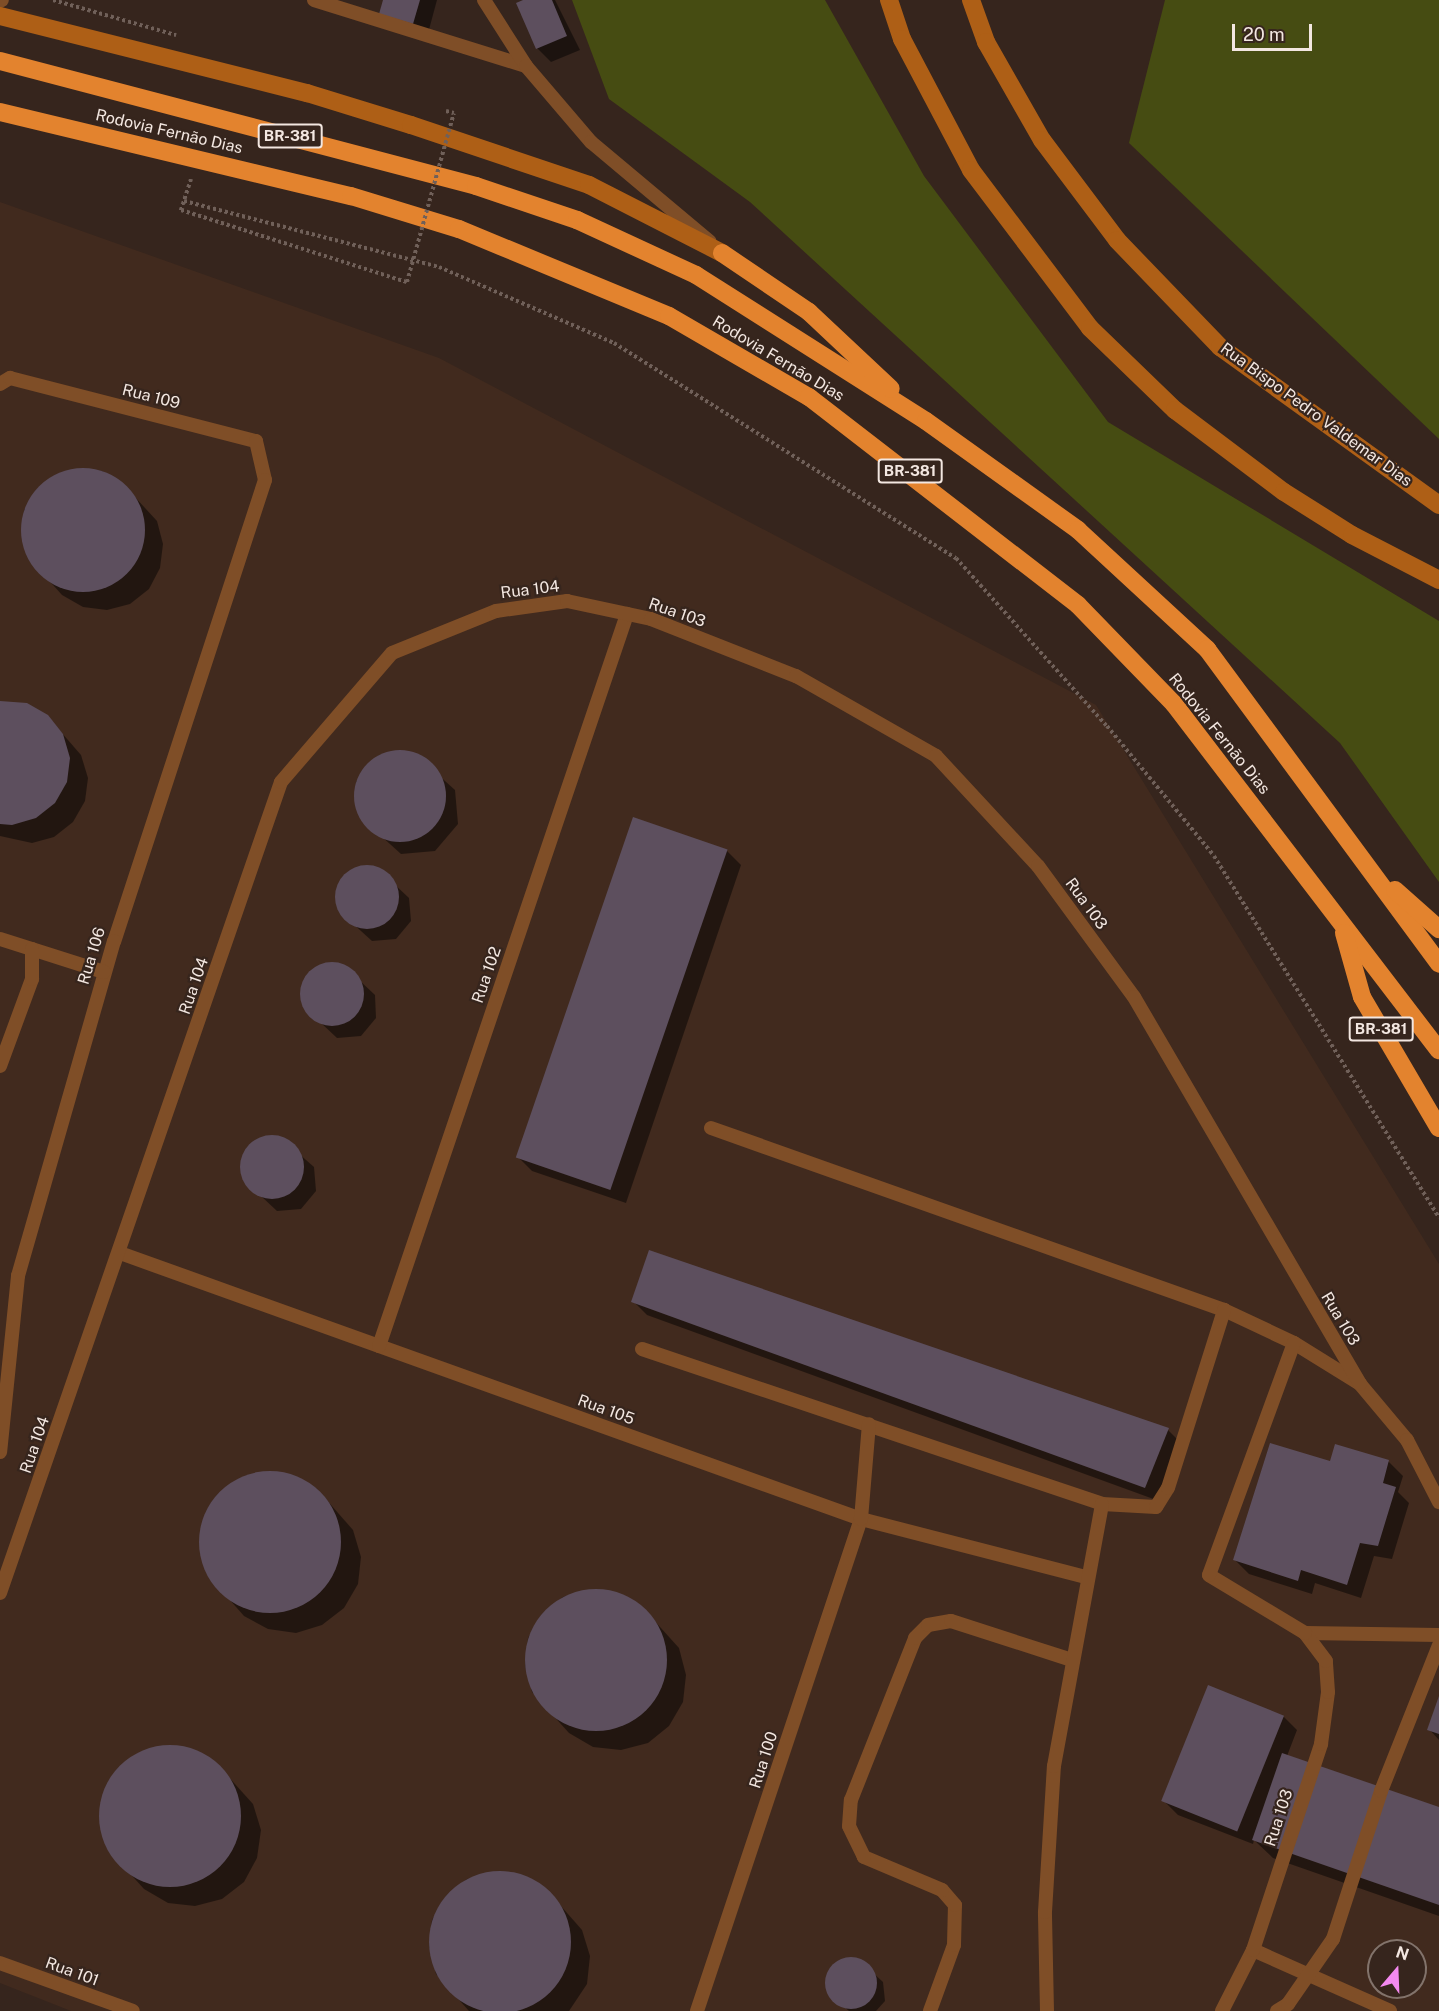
<!DOCTYPE html>
<html>
<head>
<meta charset="utf-8">
<style>
	body { margin:0 }
	#map { position:relative; width:1439px; height:2011px; overflow:hidden; background:#36251d; font-family:"Public Sans",sans-serif }
	div>[style] { position:absolute }
	[style*='--x'] { left:calc(var(--x)*1px); top:calc(var(--y)*1px); width:calc(var(--w)*1px); rotate:calc(var(--a)*1deg) }
	.built>* { inset:0; background:#412a1e }
	.green>* { inset:0; background:#464c12 }
	.shadow>* { inset:0; background:#0007 }
	.building>* { inset:0; background:#5d4f5e; transform-origin:0 0 }
	.round { border-radius:50% }
	.path>* { height:4px; margin-top:-2px; transform-origin:0; background:repeating-linear-gradient(90deg,#706059 0 3px,transparent 0 6px) }
	.lane>* { height:14px; margin:-7px; padding:0 7px; transform-origin:7px; border-radius:7px; background:#7f4e27 }
	.secondary>* { height:18px; margin:-9px; padding:0 9px; transform-origin:9px; border-radius:9px; background:#ae5f16 }
	.highway>* { height:18px; margin:-9px; padding:0 9px; transform-origin:9px; border-radius:9px; background:#e3832e }
	.path-bridge>* { height:4px; margin-top:-2px; transform-origin:0; background:repeating-linear-gradient(90deg,#706059 0 3px,transparent 0 6px) }
	span { translate:-50% -50%; white-space:nowrap; text-align:center; line-height:1.15; -webkit-text-stroke:4.5px #36251d; paint-order:stroke }
	.shield-label span { padding:2px 4px; background:#36251d; border:2px solid; border-radius:4px; -webkit-text-stroke-width:0 }
	.shield-label { font-size:15px; color:#f3e7e1; font-weight:700 }
	.street-label { font-size:16px; color:#f3e7e1 }
	.north { position:absolute; left:1367px; top:1939px; width:60px; height:60px; box-sizing:border-box; background:#36251d; border:2px solid #82736b; border-radius:50%; rotate:19deg; font-size:16px; font-weight:700; line-height:24px; text-align:center; color:#f3e7e1 }
	.north::after { content:''; display:block; margin:auto; width:21px; height:27px; background:#f489f0; clip-path:polygon(50% 0,100% 100%,50% 72%,0 100%) }
	.scale { position:absolute; left:1232px; top:24px; width:80px; height:27px; box-sizing:border-box; border:3px solid #f3e7e1; border-top:0; padding-left:8px; font-size:18px; line-height:21px; white-space:nowrap; color:#f3e7e1; -webkit-text-stroke:4px #36251d; paint-order:stroke }
</style>
</head>
<body>
<div id="map">
	<div class="built">
		<i style="clip-path:polygon(evenodd,0 202px,439px 358px,1096px 705px,1439px 1264px,1439px 2011px,71px 2011px,0 1983px,0 202px,1379px 1951px,1415px 1951px,1415px 1987px,1379px 1987px,1379px 1951px)"></i>
	</div>
	<div class="green">
		<i style="clip-path:polygon(572px 0,825px 0,924px 176px,1108px 422px,1439px 621px,1439px 882px,1340px 743px,750px 202px,609px 99px)"></i>
		<i style="clip-path:polygon(1165px 0,1439px 0,1439px 439px,1129px 143px)"></i>
	</div>
	<div class="shadow">
		<i style="clip-path:polygon(385px 0,437px 0,427px 37px)"></i>
		<i style="clip-path:polygon(527px 0,555px 0,580px 50px,551px 62px,537px 48px)"></i>
		<i style="clip-path:polygon(78px 469px,102px 471px,122px 483px,157px 521px,163px 544px,160px 568px,149px 589px,130px 604px,107px 610px,83px 607px,62px 595px,28px 557px,22px 534px,24px 510px,36px 490px,55px 475px)"></i>
		<i style="clip-path:polygon(0 703px,47px 716px,81px 755px,88px 778px,85px 801px,73px 822px,54px 837px,32px 843px,0 836px)"></i>
		<i style="clip-path:polygon(414px 753px,455px 790px,458px 824px,435px 851px,401px 854px,359px 816px,356px 782px,379px 755px)"></i>
		<i style="clip-path:polygon(634px 819px,727px 851px,741px 865px,626px 1203px,532px 1171px,518px 1157px)"></i>
		<i style="clip-path:polygon(376px 867px,409px 898px,411px 921px,396px 939px,372px 941px,339px 911px,338px 887px,353px 869px)"></i>
		<i style="clip-path:polygon(342px 964px,375px 995px,376px 1018px,361px 1036px,337px 1038px,304px 1007px,303px 984px,318px 966px)"></i>
		<i style="clip-path:polygon(281px 1138px,314px 1167px,316px 1191px,301px 1209px,277px 1211px,244px 1180px,242px 1157px,258px 1139px)"></i>
		<i style="clip-path:polygon(633px 1301px,1168px 1430px,1182px 1444px,1159px 1501px,647px 1315px)"></i>
		<i style="clip-path:polygon(1336px 1446px,1389px 1462px,1403px 1476px,1398px 1492px,1409px 1503px,1392px 1559px,1374px 1556px,1361px 1598px,1315px 1583px,1312px 1594px,1249px 1574px,1235px 1560px,1331px 1463px)"></i>
		<i style="clip-path:polygon(265px 1472px,292px 1475px,317px 1489px,353px 1530px,361px 1557px,358px 1584px,344px 1608px,322px 1625px,296px 1633px,268px 1629px,244px 1616px,207px 1574px,200px 1548px,203px 1520px,216px 1496px,238px 1479px)"></i>
		<i style="clip-path:polygon(590px 1590px,618px 1593px,642px 1607px,679px 1648px,686px 1675px,683px 1702px,669px 1726px,648px 1743px,621px 1750px,593px 1747px,569px 1733px,532px 1692px,525px 1666px,528px 1638px,542px 1614px,563px 1597px)"></i>
		<i style="clip-path:polygon(1439px 1700px,1439px 1740px,1429px 1729px)"></i>
		<i style="clip-path:polygon(1283px 1716px,1297px 1730px,1287px 1756px,1439px 1808px,1439px 1916px,1273px 1858px,1254px 1840px,1253px 1844px,1178px 1815px,1164px 1801px)"></i>
		<i style="clip-path:polygon(165px 1746px,192px 1749px,216px 1763px,253px 1804px,261px 1830px,257px 1858px,244px 1882px,222px 1899px,195px 1906px,168px 1903px,144px 1889px,107px 1848px,100px 1822px,103px 1794px,116px 1770px,138px 1753px)"></i>
		<i style="clip-path:polygon(494px 1872px,522px 1875px,546px 1889px,582px 1930px,590px 1956px,587px 1984px,569px 2011px,469px 2011px,436px 1974px,429px 1947px,432px 1920px,446px 1896px,467px 1879px)"></i>
		<i style="clip-path:polygon(859px 1960px,883px 1982px,885px 2001px,876px 2011px,849px 2011px,829px 1994px,828px 1975px,840px 1961px)"></i>
	</div>
	<div class="building">
		<i style="clip-path:polygon(383px 0,420px 0,413px 24px,379px 14px)"></i>
		<i style="clip-path:polygon(523px 0,552px 0,567px 36px,536px 49px,516px 3px)"></i>
		<i class="round" style="left:21px;top:468px;width:124px;height:124px"></i>
		<i style="clip-path:polygon(0 701px,27px 703px,48px 715px,63px 734px,70px 758px,67px 782px,55px 803px,36px 818px,12px 825px,0 824px)"></i>
		<i class="round" style="left:354px;top:750px;width:92px;height:92px"></i>
		<i style="left:633px;top:817px;width:100px;height:360px;rotate:19deg"></i>
		<i class="round" style="left:335px;top:865px;width:64px;height:64px"></i>
		<i class="round" style="left:300px;top:962px;width:64px;height:64px"></i>
		<i class="round" style="left:240px;top:1135px;width:64px;height:64px"></i>
		<i style="clip-path:polygon(649px 1250px,1169px 1428px,1145px 1488px,631px 1302px)"></i>
		<i style="clip-path:polygon(1270px 1443px,1330px 1461px,1335px 1444px,1389px 1460px,1383px 1483px,1396px 1487px,1378px 1546px,1360px 1543px,1347px 1585px,1301px 1570px,1298px 1581px,1233px 1560px)"></i>
		<i class="round" style="left:199px;top:1471px;width:142px;height:142px"></i>
		<i class="round" style="left:525px;top:1589px;width:142px;height:142px"></i>
		<i style="left:1208px;top:1685px;width:82px;height:125px;rotate:22deg"></i>
		<i style="clip-path:polygon(1439px 1696px,1439px 1734px,1427px 1730px)"></i>
		<i class="round" style="left:99px;top:1745px;width:142px;height:142px"></i>
		<i style="clip-path:polygon(1282px 1753px,1439px 1807px,1439px 1905px,1252px 1840px)"></i>
		<i class="round" style="left:429px;top:1871px;width:142px;height:142px"></i>
		<i class="round" style="left:825px;top:1957px;width:52px;height:52px"></i>
	</div>
	<div class="path">
		<i style="--x:53;--y:0;--w:128;--a:15.9"></i>
		<i style="--x:446;--y:111;--w:8;--a:14"></i>
		<i style="--x:191;--y:179;--w:33;--a:108"></i>
		<i style="--x:181;--y:210;--w:237;--a:17.7"></i>
		<i style="--x:184;--y:201;--w:263;--a:14.5"></i>
		<i style="--x:439;--y:267;--w:191;--a:23.5"></i>
		<i style="--x:614;--y:343;--w:404;--a:32.2"></i>
		<i style="--x:956;--y:558;--w:226;--a:48.1"></i>
		<i style="--x:1107;--y:726;--w:168;--a:50.5"></i>
		<i style="--x:1214;--y:856;--w:426;--a:58.1"></i>
	</div>
	<div class="lane">
		<i style="--x:314;--y:0;--w:222;--a:17.3"></i>
		<i style="--x:484;--y:0;--w:78;--a:57.5"></i>
		<i style="--x:526;--y:66;--w:100;--a:49.5"></i>
		<i style="--x:591;--y:142;--w:155;--a:40"></i>
		<i style="--x:0;--y:1;--w:2;--a:-27"></i>
		<i style="--x:0;--y:384;--w:12;--a:-31"></i>
		<i style="--x:10;--y:378;--w:254;--a:14.4"></i>
		<i style="--x:256;--y:441;--w:40;--a:77"></i>
		<i style="--x:265;--y:480;--w:485;--a:108.1"></i>
		<i style="--x:114;--y:941;--w:348;--a:106"></i>
		<i style="--x:18;--y:1276;--w:177;--a:95.8"></i>
		<i style="--x:0;--y:939;--w:109;--a:17.6"></i>
		<i style="--x:0;--y:1066;--w:93;--a:-69.8"></i>
		<i style="--x:32;--y:979;--w:30;--a:-90"></i>
		<i style="--x:711;--y:1128;--w:544;--a:19.53"></i>
		<i style="--x:1224;--y:1310;--w:77;--a:25.2"></i>
		<i style="--x:1294;--y:1343;--w:78;--a:31.8"></i>
		<i style="--x:1360;--y:1384;--w:73;--a:50"></i>
		<i style="--x:1407;--y:1440;--w:70;--a:62.7"></i>
		<i style="--x:120;--y:1253;--w:787;--a:19.75"></i>
		<i style="--x:861;--y:1519;--w:232;--a:14.5"></i>
		<i style="--x:379;--y:1346;--w:773;--a:-71.28"></i>
		<i style="--x:642;--y:1349;--w:485;--a:18.6"></i>
		<i style="--x:1102;--y:1504;--w:54;--a:3.2"></i>
		<i style="--x:1156;--y:1507;--w:22;--a:-58"></i>
		<i style="--x:1168;--y:1488;--w:187;--a:-72.5"></i>
		<i style="--x:0;--y:1593;--w:858;--a:-70.89"></i>
		<i style="--x:281;--y:782;--w:170;--a:-49.3"></i>
		<i style="--x:392;--y:653;--w:112;--a:-22"></i>
		<i style="--x:496;--y:611;--w:72;--a:-8"></i>
		<i style="--x:567;--y:601;--w:86;--a:12.1"></i>
		<i style="--x:651;--y:619;--w:156;--a:21.5"></i>
		<i style="--x:796;--y:676;--w:161;--a:29.7"></i>
		<i style="--x:936;--y:756;--w:150;--a:47.2"></i>
		<i style="--x:1038;--y:866;--w:162;--a:53.8"></i>
		<i style="--x:1134;--y:997;--w:448;--a:59.7"></i>
		<i style="--x:1305;--y:1633;--w:134;--a:0.9"></i>
		<i style="--x:1253;--y:1950;--w:150;--a:24"></i>
		<i style="--x:0;--y:1963;--w:141;--a:19.8"></i>
		<i style="--x:697;--y:2011;--w:519;--a:-71.57"></i>
		<i style="--x:861;--y:1519;--w:95;--a:-85.2"></i>
		<i style="--x:930;--y:2011;--w:70;--a:-70"></i>
		<i style="--x:954;--y:1945;--w:40;--a:-88.6"></i>
		<i style="--x:955;--y:1905;--w:20;--a:-131"></i>
		<i style="--x:942;--y:1890;--w:85;--a:-157.1"></i>
		<i style="--x:864;--y:1857;--w:34;--a:-116"></i>
		<i style="--x:849;--y:1826;--w:26;--a:-86"></i>
		<i style="--x:851;--y:1800;--w:174;--a:-68.4"></i>
		<i style="--x:915;--y:1638;--w:18;--a:-45"></i>
		<i style="--x:928;--y:1625;--w:23;--a:-10"></i>
		<i style="--x:951;--y:1621;--w:127;--a:17.9"></i>
		<i style="--x:1047;--y:2011;--w:99;--a:-91.2"></i>
		<i style="--x:1045;--y:1912;--w:146;--a:-86.5"></i>
		<i style="--x:1054;--y:1766;--w:266;--a:-79.6"></i>
		<i style="--x:1222;--y:2011;--w:68;--a:-63.1"></i>
		<i style="--x:1253;--y:1950;--w:217;--a:-71.7"></i>
		<i style="--x:1321;--y:1744;--w:52;--a:-82.3"></i>
		<i style="--x:1328;--y:1692;--w:31;--a:-94"></i>
		<i style="--x:1326;--y:1661;--w:35;--a:-127"></i>
		<i style="--x:1305;--y:1633;--w:112;--a:-148.9"></i>
		<i style="--x:1209;--y:1575;--w:247;--a:-69.9"></i>
		<i style="--x:1277;--y:2011;--w:13;--a:-32"></i>
		<i style="--x:1288;--y:2004;--w:79;--a:-55.3"></i>
		<i style="--x:1333;--y:1939;--w:156;--a:-72"></i>
		<i style="--x:1381;--y:1791;--w:157;--a:-68.3"></i>
	</div>
	<div class="secondary">
		<i style="--x:889;--y:0;--w:41;--a:71.6"></i>
		<i style="--x:902;--y:39;--w:148;--a:62.2"></i>
		<i style="--x:971;--y:170;--w:198;--a:53"></i>
		<i style="--x:1090;--y:328;--w:118;--a:44"></i>
		<i style="--x:1175;--y:410;--w:136;--a:37"></i>
		<i style="--x:1284;--y:492;--w:80;--a:32.3"></i>
		<i style="--x:1352;--y:535;--w:98;--a:27.3"></i>
		<i style="--x:971;--y:0;--w:45;--a:70.3"></i>
		<i style="--x:986;--y:42;--w:113;--a:60.3"></i>
		<i style="--x:1042;--y:140;--w:125;--a:53.1"></i>
		<i style="--x:1117;--y:240;--w:149;--a:46.1"></i>
		<i style="--x:1220;--y:347;--w:270;--a:35.8"></i>
		<i style="--x:0;--y:16;--w:317;--a:14.1"></i>
		<i style="--x:307;--y:93;--w:109;--a:17.1"></i>
		<i style="--x:411;--y:125;--w:188;--a:18.6"></i>
		<i style="--x:589;--y:185;--w:149;--a:27.1"></i>
	</div>
	<div class="highway">
		<i style="--x:0;--y:61;--w:492;--a:14.7"></i>
		<i style="--x:476;--y:186;--w:107;--a:18.6"></i>
		<i style="--x:577;--y:220;--w:131;--a:24.8"></i>
		<i style="--x:696;--y:275;--w:272;--a:32.4"></i>
		<i style="--x:926;--y:421;--w:187;--a:35.6"></i>
		<i style="--x:1078;--y:530;--w:176;--a:42.7"></i>
		<i style="--x:1207;--y:649;--w:391;--a:53.6"></i>
		<i style="--x:0;--y:112;--w:361;--a:13.5"></i>
		<i style="--x:351;--y:196;--w:113;--a:17"></i>
		<i style="--x:459;--y:229;--w:227;--a:22.5"></i>
		<i style="--x:669;--y:316;--w:162;--a:30.1"></i>
		<i style="--x:809;--y:397;--w:340;--a:37.7"></i>
		<i style="--x:1078;--y:605;--w:138;--a:45.9"></i>
		<i style="--x:1174;--y:704;--w:436;--a:52.6"></i>
		<i style="--x:722;--y:253;--w:105;--a:34.1"></i>
		<i style="--x:809;--y:312;--w:112;--a:43.2"></i>
		<i style="--x:1395;--y:890;--w:59;--a:41.6"></i>
		<i style="--x:1344;--y:933;--w:66;--a:74.3"></i>
		<i style="--x:1362;--y:997;--w:152;--a:59.6"></i>
	</div>
	<div class="path-bridge">
		<i style="--x:407;--y:282;--w:175;--a:-74.5"></i>
	</div>
	<div class="shield-label">
		<span style="left:290px;top:136px">BR-381</span>
		<span style="left:910px;top:471px">BR-381</span>
		<span style="left:1381px;top:1029px">BR-381</span>
	</div>
	<div class="street-label">
		<span style="left:169px;top:132px;rotate:13deg">Rodovia Fernão Dias</span>
		<span style="left:778px;top:359px;rotate:31deg">Rodovia Fernão Dias</span>
		<span style="left:151px;top:397px;rotate:14deg">Rua 109</span>
		<span style="left:1316px;top:415px;rotate:36deg">Rua Bispo Pedro Valdemar Dias</span>
		<span style="left:530px;top:590px;rotate:-7deg">Rua 104</span>
		<span style="left:677px;top:613px;rotate:19deg">Rua 103</span>
		<span style="left:1219px;top:734px;rotate:51deg">Rodovia Fernão Dias</span>
		<span style="left:1086px;top:904px;rotate:54deg">Rua 103</span>
		<span style="left:92px;top:956px;rotate:-73deg">Rua 106</span>
		<span style="left:487px;top:975px;rotate:-71deg">Rua 102</span>
		<span style="left:194px;top:986px;rotate:-71deg">Rua 104</span>
		<span style="left:1340px;top:1319px;rotate:59deg">Rua 103</span>
		<span style="left:606px;top:1410px;rotate:20deg">Rua 105</span>
		<span style="left:35px;top:1445px;rotate:-71deg">Rua 104</span>
		<span style="left:764px;top:1760px;rotate:-72deg">Rua 100</span>
		<span style="left:1279px;top:1818px;rotate:-72deg">Rua 103</span>
		<span style="left:72px;top:1972px;rotate:20deg">Rua 101</span>
	</div>
	<div class="north">N</div>
	<div class="scale">20 m</div>
</div>
</body>
</html>
